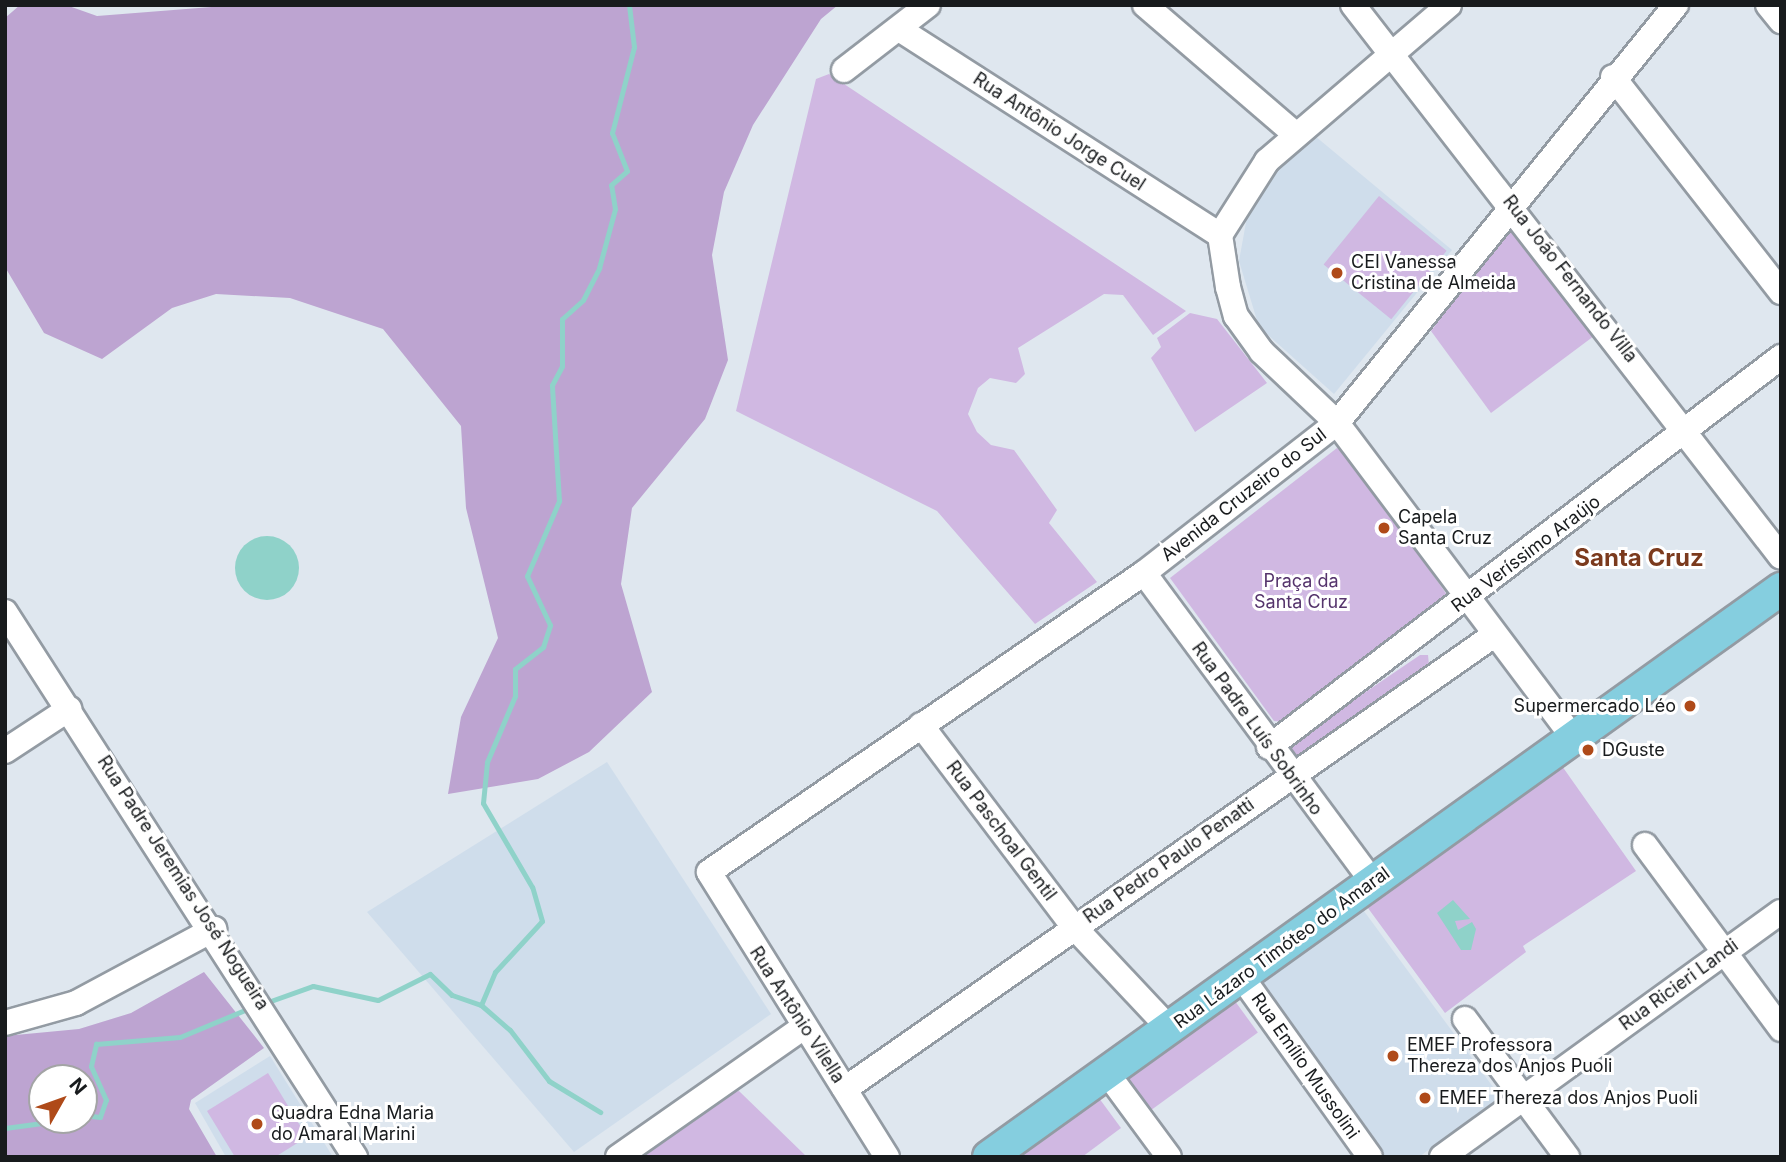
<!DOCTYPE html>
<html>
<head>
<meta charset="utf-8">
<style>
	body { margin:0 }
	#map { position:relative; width:1786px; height:1162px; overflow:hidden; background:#dfe7ef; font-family:Inter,sans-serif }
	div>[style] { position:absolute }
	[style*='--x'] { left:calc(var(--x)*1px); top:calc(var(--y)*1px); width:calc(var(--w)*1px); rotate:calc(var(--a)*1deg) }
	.built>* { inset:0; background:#cfddeb }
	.green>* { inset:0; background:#d0b8e2; transform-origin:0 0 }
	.forest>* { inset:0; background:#bda4d1 }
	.water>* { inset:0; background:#8fd2c9 }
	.round { border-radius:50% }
	.stream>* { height:5px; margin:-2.5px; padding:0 2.5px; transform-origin:2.5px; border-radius:2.5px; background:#8fd2c9 }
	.roads { filter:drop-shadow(2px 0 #939ba3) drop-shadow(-2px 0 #939ba3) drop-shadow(0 2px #939ba3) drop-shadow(0 -2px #939ba3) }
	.minor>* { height:24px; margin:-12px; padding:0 12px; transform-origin:12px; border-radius:12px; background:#fff }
	.major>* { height:32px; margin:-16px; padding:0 16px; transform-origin:16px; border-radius:16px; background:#85cedf }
	.dots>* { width:19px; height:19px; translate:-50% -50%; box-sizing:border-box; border:4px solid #fff; border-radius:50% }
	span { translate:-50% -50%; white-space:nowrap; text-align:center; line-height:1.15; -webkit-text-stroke:6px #fff; paint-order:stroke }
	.street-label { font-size:18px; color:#181b1d }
	.poi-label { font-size:18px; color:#181b1d }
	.left { translate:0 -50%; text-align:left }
	.right { translate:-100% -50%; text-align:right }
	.park-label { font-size:18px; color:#55346c }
	.district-label { font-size:24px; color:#7b3a1d; font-weight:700 }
	.frame { position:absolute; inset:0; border:7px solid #181b1d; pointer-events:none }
	.north { position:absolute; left:28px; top:1064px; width:70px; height:70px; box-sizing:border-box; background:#fff; border:2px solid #a3a4a5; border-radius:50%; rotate:50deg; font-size:19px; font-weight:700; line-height:28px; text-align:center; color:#181b1d }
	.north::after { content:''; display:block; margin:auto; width:24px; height:32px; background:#af4a19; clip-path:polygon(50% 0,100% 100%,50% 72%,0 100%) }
</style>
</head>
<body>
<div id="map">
	<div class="built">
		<i style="clip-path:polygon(1315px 136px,1452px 250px,1334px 394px,1259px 327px,1239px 261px,1247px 217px,1265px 182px)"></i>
		<i style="clip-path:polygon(607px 762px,771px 1014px,574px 1152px,367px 912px)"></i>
		<i style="clip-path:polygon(1361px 907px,1496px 1091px,1496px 1100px,1419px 1157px,1384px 1157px,1263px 983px,1266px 972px)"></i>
		<i style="clip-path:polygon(270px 1056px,333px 1157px,226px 1157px,195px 1103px)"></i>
	</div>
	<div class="green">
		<i style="clip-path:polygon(829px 74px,1186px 311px,1153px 335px,1123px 295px,1104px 294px,1018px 348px,1025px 374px,1016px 383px,990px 378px,978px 388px,968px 414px,977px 432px,991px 445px,1014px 450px,1057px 510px,1049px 523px,1097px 582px,1035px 624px,937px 511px,736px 411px,816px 79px)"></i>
		<i style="left:1379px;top:196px;width:87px;height:88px;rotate:39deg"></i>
		<i style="clip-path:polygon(1508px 231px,1517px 231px,1598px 333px,1491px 413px,1431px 331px)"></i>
		<i style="clip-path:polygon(1190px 313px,1217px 319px,1267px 383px,1195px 432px,1151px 358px,1161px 347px,1157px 338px)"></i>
		<i style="clip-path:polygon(1337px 448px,1350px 455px,1447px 595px,1443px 605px,1285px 722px,1274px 721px,1170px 578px)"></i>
		<i style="clip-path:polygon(1420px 655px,1428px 655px,1429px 665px,1293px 759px,1285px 747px)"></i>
		<i style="clip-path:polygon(1562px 766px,1636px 871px,1523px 946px,1526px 952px,1445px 1013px,1365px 904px)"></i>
		<i style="left:1232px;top:997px;width:44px;height:134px;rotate:54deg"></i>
		<i style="clip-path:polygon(268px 1073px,307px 1137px,275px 1157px,235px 1157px,207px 1111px)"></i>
		<i style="clip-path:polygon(739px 1091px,807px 1157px,636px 1157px,729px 1093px)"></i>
		<i style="clip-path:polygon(1096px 1094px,1121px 1128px,1082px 1157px,1009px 1157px)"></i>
	</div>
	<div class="forest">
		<i style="clip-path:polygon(20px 5px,66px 5px,97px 16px,237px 5px,838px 5px,821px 19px,753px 125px,724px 192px,712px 255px,728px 360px,705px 419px,632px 508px,621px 584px,652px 692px,589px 752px,538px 779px,448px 794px,461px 717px,498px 638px,466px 508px,461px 426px,383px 329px,290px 298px,216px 294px,172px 308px,102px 359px,44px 333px,5px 267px,5px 18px)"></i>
		<i style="clip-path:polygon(evenodd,204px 972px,264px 1048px,191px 1100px,189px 1109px,217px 1157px,5px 1157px,5px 1036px,79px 1029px,131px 1013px,204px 972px,42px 1078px,84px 1078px,84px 1120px,42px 1120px,42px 1078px)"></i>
	</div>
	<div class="water">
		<i class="round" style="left:235px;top:536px;width:64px;height:64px"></i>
		<i style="clip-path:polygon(1453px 900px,1470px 919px,1455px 921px,1458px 930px,1472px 922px,1476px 929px,1471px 950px,1461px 950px,1437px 913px)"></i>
	</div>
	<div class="stream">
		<i style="--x:265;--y:1003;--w:51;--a:-19.5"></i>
		<i style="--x:313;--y:986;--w:66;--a:12.2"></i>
		<i style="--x:378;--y:1000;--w:58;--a:-26.6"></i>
		<i style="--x:430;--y:974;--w:30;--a:44"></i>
		<i style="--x:452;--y:995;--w:31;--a:19"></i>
		<i style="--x:481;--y:1005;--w:38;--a:41"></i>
		<i style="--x:510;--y:1030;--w:64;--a:52.6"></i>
		<i style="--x:549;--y:1081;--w:60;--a:31.3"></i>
		<i style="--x:481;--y:1005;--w:36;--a:-67"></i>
		<i style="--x:495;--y:972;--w:69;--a:-47.3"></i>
		<i style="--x:542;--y:921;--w:35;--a:-106"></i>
		<i style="--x:532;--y:887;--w:97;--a:-120.3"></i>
		<i style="--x:483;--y:803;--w:41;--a:-84.4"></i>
		<i style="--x:487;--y:762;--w:72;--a:-67"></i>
		<i style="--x:515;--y:696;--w:27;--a:-90"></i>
		<i style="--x:515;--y:669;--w:36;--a:-38"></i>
		<i style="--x:543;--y:647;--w:23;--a:-72"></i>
		<i style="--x:550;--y:625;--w:54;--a:-115.1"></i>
		<i style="--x:527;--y:576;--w:82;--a:-66.9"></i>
		<i style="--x:559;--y:501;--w:116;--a:-93.5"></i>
		<i style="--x:552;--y:385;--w:21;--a:-62"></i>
		<i style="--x:562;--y:366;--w:47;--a:-90"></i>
		<i style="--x:562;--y:319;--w:28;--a:-42"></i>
		<i style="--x:583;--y:300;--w:36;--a:-63"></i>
		<i style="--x:599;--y:268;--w:61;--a:-74.8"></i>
		<i style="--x:615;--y:209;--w:24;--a:-99"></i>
		<i style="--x:611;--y:185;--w:21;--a:-41"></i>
		<i style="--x:627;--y:171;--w:41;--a:-111.5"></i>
		<i style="--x:612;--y:133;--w:89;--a:-75.7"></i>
		<i style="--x:634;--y:47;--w:42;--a:-96.8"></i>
		<i style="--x:84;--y:1115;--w:16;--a:7"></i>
		<i style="--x:100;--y:1117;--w:18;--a:-71"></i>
		<i style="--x:106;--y:1100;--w:37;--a:-114"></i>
		<i style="--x:91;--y:1066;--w:23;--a:-77"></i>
		<i style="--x:96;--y:1044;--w:84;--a:-4.8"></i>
		<i style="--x:180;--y:1037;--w:78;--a:-22.6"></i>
		<i style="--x:5;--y:1128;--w:60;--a:-7.7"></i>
	</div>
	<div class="roads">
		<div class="minor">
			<i style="--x:1145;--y:5;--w:196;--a:40.7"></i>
			<i style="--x:1353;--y:5;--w:698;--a:52.21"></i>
			<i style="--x:1449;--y:5;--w:240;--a:139.4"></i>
			<i style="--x:1267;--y:161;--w:88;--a:122.4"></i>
			<i style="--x:1220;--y:235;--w:53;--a:81.3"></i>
			<i style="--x:1228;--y:287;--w:30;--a:75"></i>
			<i style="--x:1236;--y:316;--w:44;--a:54.2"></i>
			<i style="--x:1262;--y:352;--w:103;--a:43.4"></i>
			<i style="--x:1337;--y:423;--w:393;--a:53.1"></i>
			<i style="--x:1768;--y:5;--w:21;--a:51"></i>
			<i style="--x:899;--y:29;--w:381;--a:32.7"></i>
			<i style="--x:844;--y:70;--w:106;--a:-37.7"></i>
			<i style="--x:1613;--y:77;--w:273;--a:52"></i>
			<i style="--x:1144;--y:573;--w:385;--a:53.5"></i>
			<i style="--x:5;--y:612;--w:648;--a:57.29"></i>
			<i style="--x:921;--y:725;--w:253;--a:52.9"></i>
			<i style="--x:1074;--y:927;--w:139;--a:46.8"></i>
			<i style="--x:1269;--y:747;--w:644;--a:-37.3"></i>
			<i style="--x:5;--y:751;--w:77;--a:-33.3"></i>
			<i style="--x:1645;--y:845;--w:229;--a:53.5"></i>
			<i style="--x:1241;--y:976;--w:222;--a:54.5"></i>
			<i style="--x:1465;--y:1019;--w:172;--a:53.5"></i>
			<i style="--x:5;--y:1023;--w:74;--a:-15.7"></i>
			<i style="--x:76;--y:1003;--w:157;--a:-28.2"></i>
			<i style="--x:1107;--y:1073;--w:104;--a:53.6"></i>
			<i style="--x:845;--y:1089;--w:792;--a:-34.97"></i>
			<i style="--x:618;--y:1157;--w:227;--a:-35"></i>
			<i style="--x:887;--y:1157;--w:336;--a:-122"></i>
			<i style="--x:709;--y:872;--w:528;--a:-34.5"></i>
			<i style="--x:1144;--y:573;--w:244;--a:-37.9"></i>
			<i style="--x:1337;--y:423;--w:538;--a:-50.96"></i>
			<i style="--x:1442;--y:1157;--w:418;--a:-35.9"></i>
		</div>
		<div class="major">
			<i style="--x:989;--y:1157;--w:975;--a:-35.65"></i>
		</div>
	</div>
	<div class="dots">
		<i style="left:1337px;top:273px;background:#af4a19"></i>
		<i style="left:1384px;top:528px;background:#af4a19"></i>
		<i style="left:1690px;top:706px;background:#af4a19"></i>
		<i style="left:1588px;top:750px;background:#af4a19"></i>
		<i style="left:1393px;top:1056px;background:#af4a19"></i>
		<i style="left:1425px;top:1098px;background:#af4a19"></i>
		<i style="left:257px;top:1124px;background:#af4a19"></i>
	</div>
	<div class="street-label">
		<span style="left:1059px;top:132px;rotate:33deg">Rua Antônio Jorge Cuel</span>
		<span style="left:1570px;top:279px;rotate:52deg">Rua João Fernando Villa</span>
		<span style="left:1244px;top:495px;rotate:-38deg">Avenida Cruzeiro do Sul</span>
		<span style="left:1526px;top:554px;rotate:-37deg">Rua Veríssimo Araújo</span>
		<span style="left:1257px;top:729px;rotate:54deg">Rua Padre Luís Sobrinho</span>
		<span style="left:1001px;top:831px;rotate:53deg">Rua Paschoal Gentil</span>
		<span style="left:1169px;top:861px;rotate:-35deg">Rua Pedro Paulo Penatti</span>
		<span style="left:183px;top:883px;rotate:57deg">Rua Padre Jeremias José Nogueira</span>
		<span style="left:1282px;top:948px;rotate:-36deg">Rua Lázaro Timóteo do Amaral</span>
		<span style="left:1679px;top:985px;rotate:-36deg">Rua Ricieri Landi</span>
		<span style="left:797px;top:1015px;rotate:57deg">Rua Antônio Vilella</span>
		<span style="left:1305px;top:1066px;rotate:55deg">Rua Emílio Mussolini</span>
	</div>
	<div class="poi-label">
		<span class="left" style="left:1351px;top:273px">CEI Vanessa<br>Cristina de Almeida</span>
		<span class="left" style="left:1398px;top:528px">Capela<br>Santa Cruz</span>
		<span class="right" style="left:1676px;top:706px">Supermercado Léo</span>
		<span class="left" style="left:1602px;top:750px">DGuste</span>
		<span class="left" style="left:1407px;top:1056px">EMEF Professora<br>Thereza dos Anjos Puoli</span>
		<span class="left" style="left:1439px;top:1098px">EMEF Thereza dos Anjos Puoli</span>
		<span class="left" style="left:271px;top:1124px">Quadra Edna Maria<br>do Amaral Marini</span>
	</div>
	<div class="park-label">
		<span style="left:1301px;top:592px">Praça da<br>Santa Cruz</span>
	</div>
	<div class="district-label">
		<span style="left:1639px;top:558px">Santa Cruz</span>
	</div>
	<div class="frame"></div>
	<div class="north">N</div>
</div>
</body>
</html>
